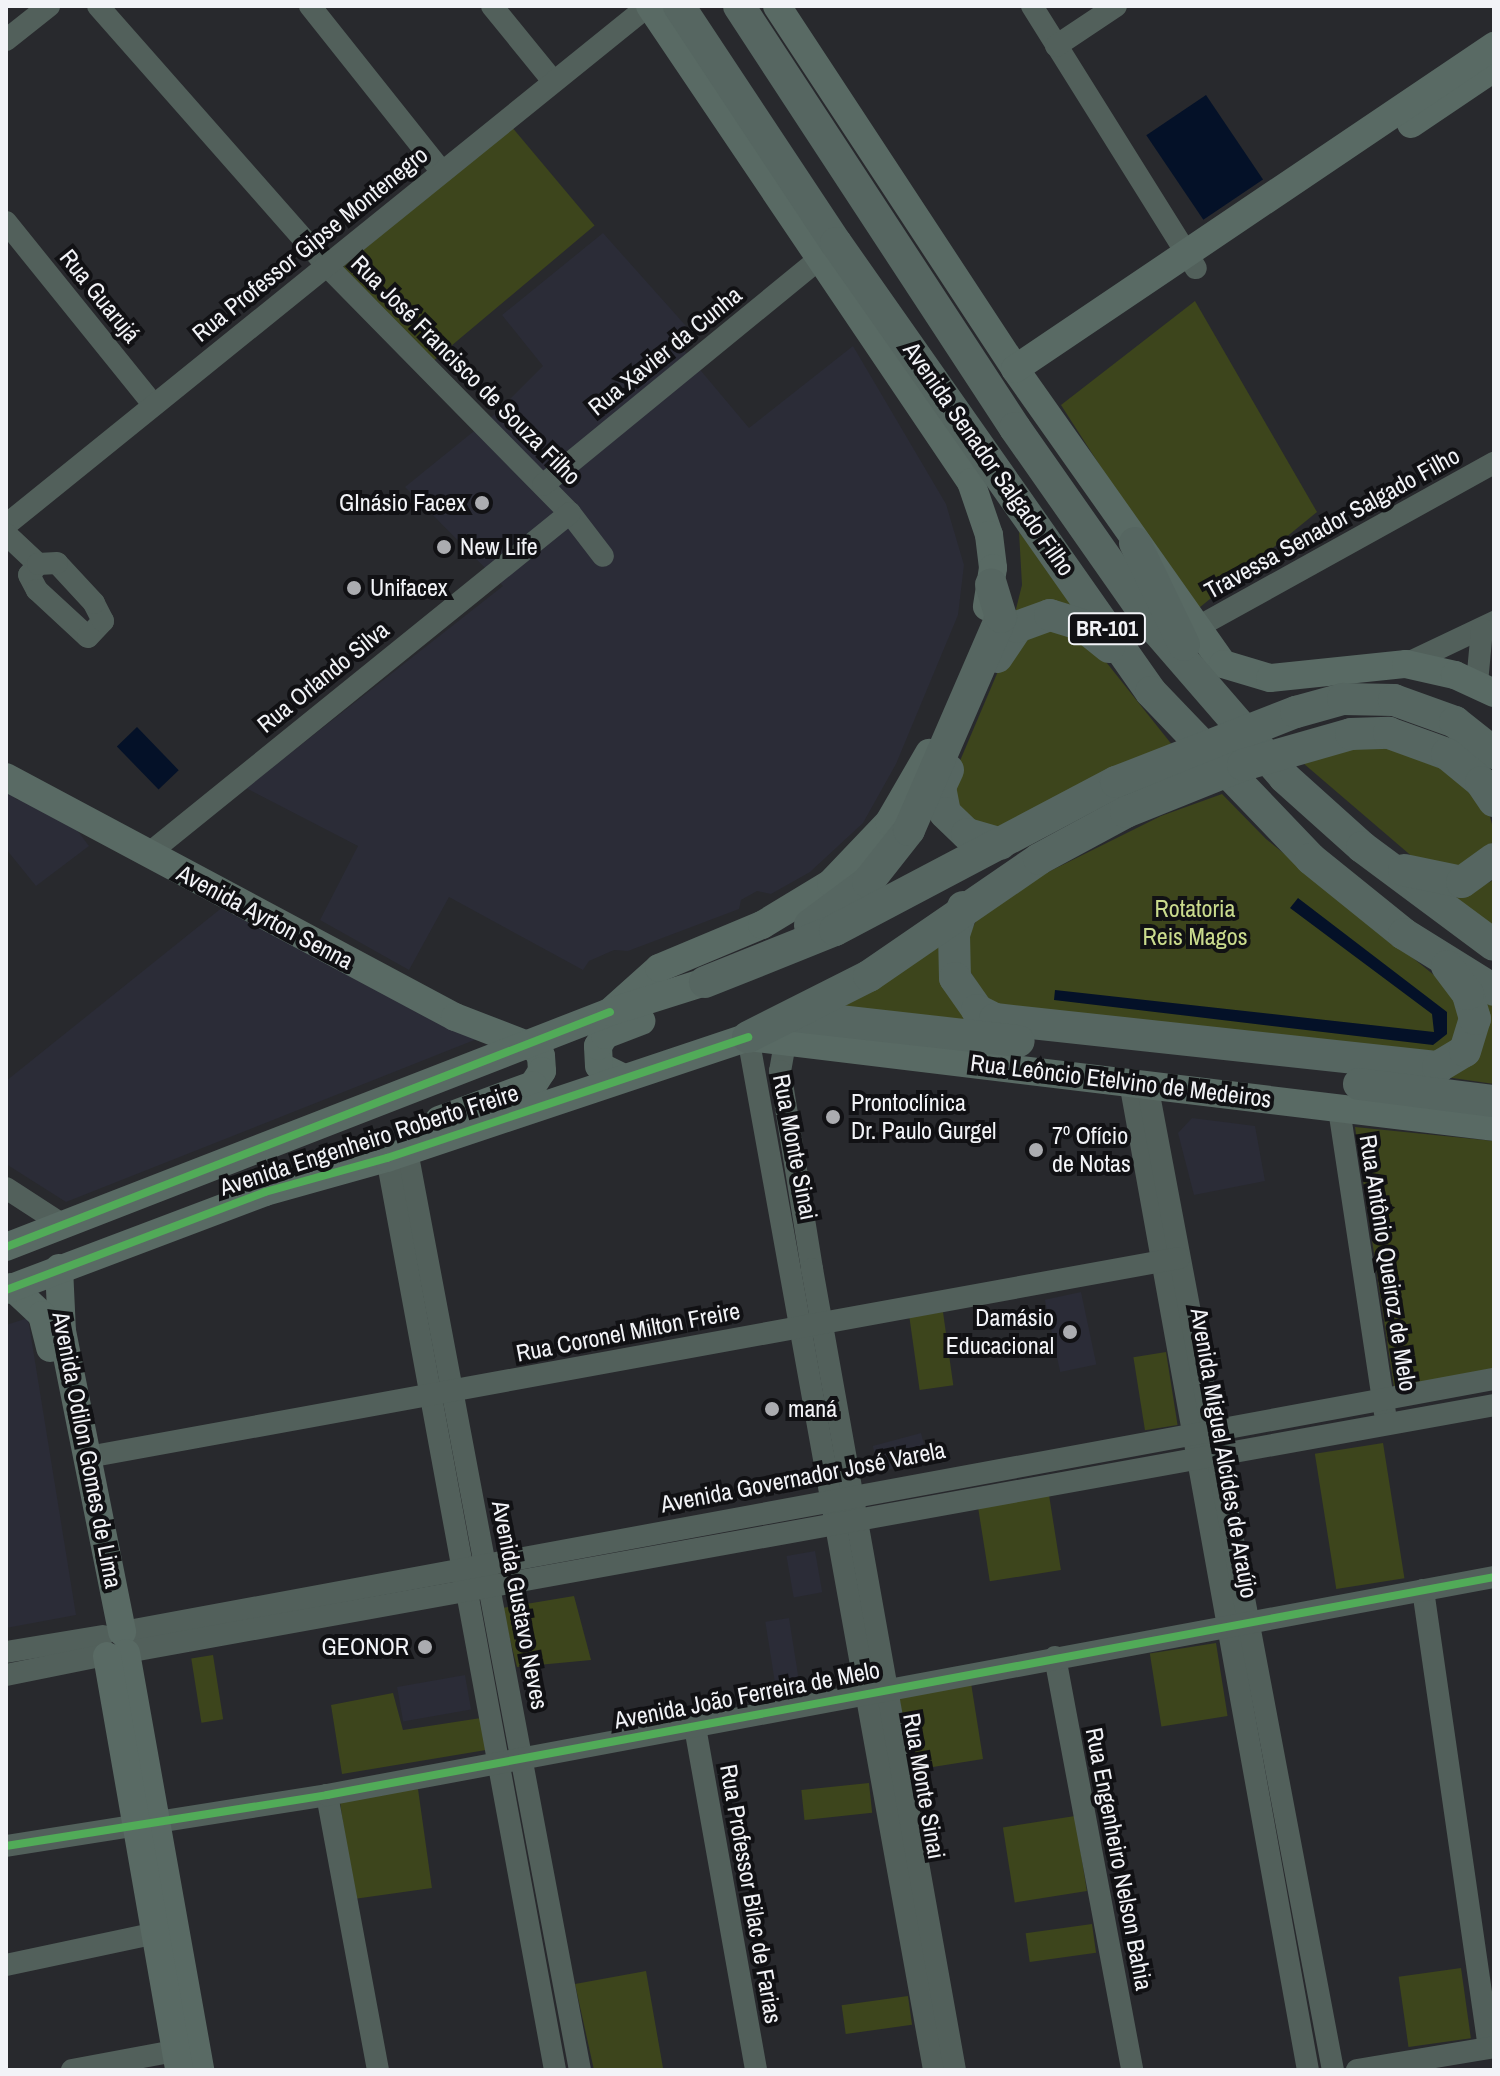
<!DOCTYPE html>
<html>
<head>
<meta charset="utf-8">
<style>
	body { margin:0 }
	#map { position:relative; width:1500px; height:2076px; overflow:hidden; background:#28292d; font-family:"Archivo Narrow",sans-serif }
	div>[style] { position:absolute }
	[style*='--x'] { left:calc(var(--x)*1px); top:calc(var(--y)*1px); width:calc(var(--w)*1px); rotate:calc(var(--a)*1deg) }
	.built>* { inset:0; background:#2b2c37; transform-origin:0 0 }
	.green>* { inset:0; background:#3d451c; transform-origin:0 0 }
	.water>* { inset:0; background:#041128; transform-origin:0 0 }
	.minor>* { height:22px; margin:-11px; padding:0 11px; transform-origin:11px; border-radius:11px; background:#52605b }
	.major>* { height:28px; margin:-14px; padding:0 14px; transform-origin:14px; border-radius:14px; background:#596a64 }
	.highway>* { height:32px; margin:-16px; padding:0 16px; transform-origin:16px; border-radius:16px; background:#566661 }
	.cycleway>* { height:8px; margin:-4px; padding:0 4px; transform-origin:4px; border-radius:4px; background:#51ab58 }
	.dots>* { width:22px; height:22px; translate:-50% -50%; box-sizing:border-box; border:4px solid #111114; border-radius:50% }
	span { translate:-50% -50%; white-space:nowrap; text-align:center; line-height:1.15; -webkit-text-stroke:8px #111114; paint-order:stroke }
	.shield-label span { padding:2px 6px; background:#111114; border:2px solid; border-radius:6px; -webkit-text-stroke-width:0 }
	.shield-label { font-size:22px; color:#f2f3f7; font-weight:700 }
	.street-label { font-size:24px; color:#f2f3f7 }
	.poi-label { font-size:24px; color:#f2f3f7 }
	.right { translate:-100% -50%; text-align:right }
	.left { translate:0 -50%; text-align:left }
	.park-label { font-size:24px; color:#cadb8d }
	.frame { position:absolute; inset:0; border:8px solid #f2f3f7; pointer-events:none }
</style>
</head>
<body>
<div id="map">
	<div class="built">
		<i style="clip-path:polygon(603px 233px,694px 335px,681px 347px,749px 428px,853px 346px,946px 504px,964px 565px,958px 615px,896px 764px,863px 823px,810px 872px,771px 894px,757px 891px,741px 900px,739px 909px,628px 951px,614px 950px,589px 961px,583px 970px,449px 897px,409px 970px,320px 920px,358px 846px,246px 788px,503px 586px,405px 487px,495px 414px,543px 366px,502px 315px)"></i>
		<i style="clip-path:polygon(6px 787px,17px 800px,34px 798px,62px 810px,89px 846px,36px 886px,6px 849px)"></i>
		<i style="clip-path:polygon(229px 902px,482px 1037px,66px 1202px,6px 1164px,6px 1081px)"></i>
		<i style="clip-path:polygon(1192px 1118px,1255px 1126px,1265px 1181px,1194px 1195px,1178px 1133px)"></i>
		<i style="left:1081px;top:1292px;width:74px;height:37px;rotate:78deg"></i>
		<i style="clip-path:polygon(28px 1318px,76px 1615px,6px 1628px,6px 1325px)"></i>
		<i style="left:921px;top:1433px;width:27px;height:50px;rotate:75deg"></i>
		<i style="left:815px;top:1551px;width:42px;height:29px;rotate:80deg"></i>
		<i style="left:789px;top:1618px;width:73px;height:24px;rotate:81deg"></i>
		<i style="left:465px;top:1675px;width:35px;height:69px;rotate:80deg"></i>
	</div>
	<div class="green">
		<i style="left:511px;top:126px;width:130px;height:220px;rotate:50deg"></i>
		<i style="clip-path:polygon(1195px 301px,1317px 512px,1194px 612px,1061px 405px)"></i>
		<i style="clip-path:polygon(1019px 532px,1087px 618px,1013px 621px,1022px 585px)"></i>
		<i style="clip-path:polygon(1034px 625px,1083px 633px,1173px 746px,1003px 831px,964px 819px,951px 782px,1010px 643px)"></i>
		<i style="clip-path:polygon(1381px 743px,1434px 758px,1488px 809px,1494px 832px,1490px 852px,1467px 872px,1415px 859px,1303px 763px,1342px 747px)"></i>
		<i style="clip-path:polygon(1222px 794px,1266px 839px,1445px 984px,1468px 1025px,1451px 1057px,994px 1009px,966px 965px,969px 935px,980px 913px,1002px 895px,1161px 816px)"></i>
		<i style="clip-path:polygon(1494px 880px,1494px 928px,1457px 905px,1449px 886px,1464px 894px)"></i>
		<i style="clip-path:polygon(948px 929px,985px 1024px,830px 1013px)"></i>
		<i style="clip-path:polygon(1478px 992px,1494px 1001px,1494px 1084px,1439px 1076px)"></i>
		<i style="clip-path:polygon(1355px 1127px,1494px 1141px,1494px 1370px,1394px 1387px)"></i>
		<i style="left:943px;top:1312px;width:74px;height:34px;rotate:82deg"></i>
		<i style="left:1166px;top:1352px;width:74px;height:33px;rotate:81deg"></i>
		<i style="left:1383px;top:1443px;width:137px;height:69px;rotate:81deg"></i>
		<i style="left:1049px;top:1495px;width:76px;height:72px;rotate:81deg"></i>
		<i style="clip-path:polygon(574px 1596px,591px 1660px,517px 1667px,502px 1608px)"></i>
		<i style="left:1216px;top:1643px;width:74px;height:67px;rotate:81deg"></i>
		<i style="left:213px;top:1655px;width:65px;height:22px;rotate:81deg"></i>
		<i style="left:971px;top:1683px;width:77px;height:73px;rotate:81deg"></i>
		<i style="clip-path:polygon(393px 1693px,403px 1730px,481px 1718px,486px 1750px,342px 1774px,331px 1705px)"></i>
		<i style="left:869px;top:1783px;width:30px;height:68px;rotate:84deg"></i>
		<i style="left:418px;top:1789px;width:100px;height:79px;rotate:82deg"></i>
		<i style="left:1075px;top:1816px;width:76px;height:73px;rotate:81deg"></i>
		<i style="left:1092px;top:1924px;width:29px;height:67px;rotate:82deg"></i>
		<i style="left:1461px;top:1968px;width:71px;height:63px;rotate:82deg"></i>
		<i style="clip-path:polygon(646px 1971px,663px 2068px,594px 2070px,575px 1984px)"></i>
		<i style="left:908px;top:1996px;width:29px;height:67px;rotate:82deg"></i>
	</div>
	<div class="water">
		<i style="left:1206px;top:95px;width:102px;height:72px;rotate:56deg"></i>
		<i style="left:137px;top:727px;width:60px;height:28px;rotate:46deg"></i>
		<i style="clip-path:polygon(1298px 898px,1447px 1012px,1447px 1034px,1433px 1045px,1054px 1000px,1055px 990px,1434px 1032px,1432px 1014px,1290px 908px)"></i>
	</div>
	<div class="minor">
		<i style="--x:98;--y:6;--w:346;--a:48.6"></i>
		<i style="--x:327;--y:266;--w:346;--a:45.5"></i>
		<i style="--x:570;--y:513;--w:54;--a:52.5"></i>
		<i style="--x:310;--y:6;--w:212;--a:51.5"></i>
		<i style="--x:492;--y:6;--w:97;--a:50.9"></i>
		<i style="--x:1032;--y:6;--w:309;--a:58"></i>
		<i style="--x:6;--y:40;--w:55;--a:-38.3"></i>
		<i style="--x:1056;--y:46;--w:72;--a:-33.7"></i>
		<i style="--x:6;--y:222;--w:234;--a:51.1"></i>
		<i style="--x:543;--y:485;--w:358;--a:-39.3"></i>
		<i style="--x:6;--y:525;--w:826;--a:-38.95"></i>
		<i style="--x:6;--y:534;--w:44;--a:43.2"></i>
		<i style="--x:38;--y:564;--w:14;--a:129"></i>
		<i style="--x:29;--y:575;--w:17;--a:62"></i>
		<i style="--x:37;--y:590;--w:69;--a:42.7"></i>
		<i style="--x:88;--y:637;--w:22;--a:-47"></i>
		<i style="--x:103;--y:621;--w:20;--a:-117"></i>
		<i style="--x:94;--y:603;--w:54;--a:-132.8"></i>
		<i style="--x:57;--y:563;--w:19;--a:177"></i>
		<i style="--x:1196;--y:628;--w:341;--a:-29"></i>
		<i style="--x:1406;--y:664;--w:98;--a:-25.5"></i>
		<i style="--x:1477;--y:683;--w:54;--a:-84.7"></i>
		<i style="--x:147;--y:855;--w:544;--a:-38.96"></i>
		<i style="--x:748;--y:1037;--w:1050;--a:79.79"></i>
		<i style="--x:785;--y:1043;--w:28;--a:100"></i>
		<i style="--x:780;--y:1071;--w:201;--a:80.8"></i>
		<i style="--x:812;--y:1269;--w:814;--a:79.88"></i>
		<i style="--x:1130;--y:1082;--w:1004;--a:79.79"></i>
		<i style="--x:1147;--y:1084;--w:1003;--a:79.32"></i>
		<i style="--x:1339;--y:1109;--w:307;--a:81.4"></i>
		<i style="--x:407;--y:1151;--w:935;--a:79.34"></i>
		<i style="--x:387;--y:1158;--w:927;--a:79.56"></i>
		<i style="--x:6;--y:1188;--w:68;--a:33"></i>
		<i style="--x:88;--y:1457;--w:1109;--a:-10.34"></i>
		<i style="--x:1423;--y:1590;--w:461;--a:81.8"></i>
		<i style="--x:123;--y:1632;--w:1394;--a:-10.46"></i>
		<i style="--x:6;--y:1652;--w:98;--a:-9.4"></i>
		<i style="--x:127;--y:1652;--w:1389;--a:-10.24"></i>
		<i style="--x:1055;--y:1657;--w:420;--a:79.4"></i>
		<i style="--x:6;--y:1675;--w:101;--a:-11.4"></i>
		<i style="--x:695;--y:1727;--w:348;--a:79.9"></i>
		<i style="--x:327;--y:1795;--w:280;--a:79.5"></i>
		<i style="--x:6;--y:1846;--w:325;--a:-9"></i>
		<i style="--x:327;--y:1795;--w:1187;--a:-10.58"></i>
		<i style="--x:6;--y:1965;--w:149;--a:-12"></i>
		<i style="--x:72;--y:2070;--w:105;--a:-10.5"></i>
		<i style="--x:1357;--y:2070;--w:139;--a:-9.5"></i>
	</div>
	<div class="major">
		<i style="--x:650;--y:6;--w:574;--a:56.01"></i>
		<i style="--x:971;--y:482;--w:56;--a:71.2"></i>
		<i style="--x:989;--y:535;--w:33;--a:83"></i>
		<i style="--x:993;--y:568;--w:39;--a:99"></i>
		<i style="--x:777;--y:6;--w:434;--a:56.7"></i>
		<i style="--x:1015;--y:369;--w:361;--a:54.8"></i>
		<i style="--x:1223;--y:664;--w:49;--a:16.6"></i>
		<i style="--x:1270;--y:678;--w:137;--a:-5.9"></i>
		<i style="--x:1406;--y:664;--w:50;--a:12.7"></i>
		<i style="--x:1455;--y:675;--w:43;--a:24.8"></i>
		<i style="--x:1411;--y:124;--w:100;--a:-34"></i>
		<i style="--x:1015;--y:369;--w:578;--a:-33.99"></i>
		<i style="--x:6;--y:777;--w:509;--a:28.13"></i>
		<i style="--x:455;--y:1017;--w:86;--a:21.2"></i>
		<i style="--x:535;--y:1048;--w:10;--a:53"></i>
		<i style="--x:541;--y:1056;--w:15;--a:86"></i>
		<i style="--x:542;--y:1071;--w:17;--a:123"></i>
		<i style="--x:533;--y:1085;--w:100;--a:159.6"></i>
		<i style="--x:610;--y:1012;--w:66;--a:-41.9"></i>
		<i style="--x:659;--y:968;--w:112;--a:-22.7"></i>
		<i style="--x:762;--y:925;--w:81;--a:-31.3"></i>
		<i style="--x:831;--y:883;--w:84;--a:-46.4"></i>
		<i style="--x:889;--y:822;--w:80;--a:-59.9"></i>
		<i style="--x:622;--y:1077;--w:25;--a:-154"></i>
		<i style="--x:599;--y:1066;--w:20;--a:-93"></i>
		<i style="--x:598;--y:1046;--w:13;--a:-58"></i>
		<i style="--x:605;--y:1035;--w:39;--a:-21"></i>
		<i style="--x:6;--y:1247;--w:648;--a:-21.26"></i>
		<i style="--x:610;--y:1012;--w:100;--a:-17.5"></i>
		<i style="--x:59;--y:1268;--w:63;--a:87.3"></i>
		<i style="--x:62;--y:1331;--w:307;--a:78.7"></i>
		<i style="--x:12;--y:1287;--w:41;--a:43"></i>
		<i style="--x:42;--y:1315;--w:34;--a:76"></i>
		<i style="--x:6;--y:1290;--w:277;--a:-20.7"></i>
		<i style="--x:265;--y:1192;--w:127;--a:-15.6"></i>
		<i style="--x:387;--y:1158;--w:381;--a:-18.5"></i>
		<i style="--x:748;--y:1037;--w:751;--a:6.88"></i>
		<i style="--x:126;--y:1653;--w:424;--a:79.9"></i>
		<i style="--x:107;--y:1656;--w:420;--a:80.1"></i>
	</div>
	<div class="highway">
		<i style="--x:679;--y:6;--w:284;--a:56.5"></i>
		<i style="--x:836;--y:243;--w:548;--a:54.95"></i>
		<i style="--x:1151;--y:692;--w:231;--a:46.2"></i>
		<i style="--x:1311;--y:859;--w:119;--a:38.9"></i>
		<i style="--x:1404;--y:934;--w:106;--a:31.9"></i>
		<i style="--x:739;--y:6;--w:504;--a:56.81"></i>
		<i style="--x:1015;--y:428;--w:246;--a:55"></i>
		<i style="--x:1156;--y:629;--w:196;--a:49.1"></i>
		<i style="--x:1284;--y:777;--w:105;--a:41.9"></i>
		<i style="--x:1362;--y:847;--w:164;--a:36.6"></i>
		<i style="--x:1135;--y:543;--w:113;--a:64.3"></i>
		<i style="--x:997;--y:657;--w:36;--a:-56"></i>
		<i style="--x:1017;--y:627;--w:35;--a:-20"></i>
		<i style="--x:1050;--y:615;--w:34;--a:17"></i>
		<i style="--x:1082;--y:625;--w:35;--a:39"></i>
		<i style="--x:948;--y:770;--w:19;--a:115"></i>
		<i style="--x:940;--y:787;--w:26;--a:79"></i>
		<i style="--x:945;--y:813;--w:30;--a:44"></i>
		<i style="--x:967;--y:834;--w:35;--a:16"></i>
		<i style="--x:1404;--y:870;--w:59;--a:11.7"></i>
		<i style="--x:1462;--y:882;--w:39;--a:-36"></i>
		<i style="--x:963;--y:907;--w:28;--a:108"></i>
		<i style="--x:954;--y:934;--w:44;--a:88.7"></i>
		<i style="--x:955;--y:978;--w:39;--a:55"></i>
		<i style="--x:977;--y:1010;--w:20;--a:27"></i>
		<i style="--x:995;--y:1019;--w:446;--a:6.2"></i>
		<i style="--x:1438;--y:1067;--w:31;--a:-31"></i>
		<i style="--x:1465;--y:1051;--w:34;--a:-73"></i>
		<i style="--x:1475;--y:1019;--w:26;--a:-106"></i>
		<i style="--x:1468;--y:994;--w:35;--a:-127"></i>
		<i style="--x:810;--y:925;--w:72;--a:-36.6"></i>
		<i style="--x:868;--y:882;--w:66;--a:-51.7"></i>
		<i style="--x:909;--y:830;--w:232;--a:-66.6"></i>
		<i style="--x:1001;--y:617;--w:34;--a:-107"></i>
		<i style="--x:705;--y:982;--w:140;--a:-21.8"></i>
		<i style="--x:835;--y:930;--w:318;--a:-27.8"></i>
		<i style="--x:1116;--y:782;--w:193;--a:-21.3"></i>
		<i style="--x:1296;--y:712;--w:49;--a:-15.5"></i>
		<i style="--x:1343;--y:699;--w:51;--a:1.1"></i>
		<i style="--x:1394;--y:700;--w:65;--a:19.8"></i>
		<i style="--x:1455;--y:722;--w:50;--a:38.5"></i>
		<i style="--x:795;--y:1016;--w:225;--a:6.4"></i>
		<i style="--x:748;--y:1037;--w:136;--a:-26.8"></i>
		<i style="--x:869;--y:976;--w:206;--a:-34.5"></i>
		<i style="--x:1039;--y:859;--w:99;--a:-28.4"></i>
		<i style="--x:1126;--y:812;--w:126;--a:-21.9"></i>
		<i style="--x:1243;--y:765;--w:112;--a:-16"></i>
		<i style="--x:1351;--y:734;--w:38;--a:-2"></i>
		<i style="--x:1389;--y:733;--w:62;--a:19.9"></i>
		<i style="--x:1447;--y:754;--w:44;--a:39.5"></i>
		<i style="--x:1481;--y:782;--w:23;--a:56"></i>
		<i style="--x:1359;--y:1084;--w:136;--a:7.2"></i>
	</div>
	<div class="cycleway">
		<i style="--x:6;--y:1247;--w:648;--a:-21.26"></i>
		<i style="--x:6;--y:1290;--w:277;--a:-20.7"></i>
		<i style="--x:265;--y:1192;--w:127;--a:-15.6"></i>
		<i style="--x:387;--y:1158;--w:381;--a:-18.5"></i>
		<i style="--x:6;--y:1846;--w:325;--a:-9"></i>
		<i style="--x:327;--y:1795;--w:1187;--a:-10.58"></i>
	</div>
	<div class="dots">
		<i style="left:482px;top:503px;background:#abacb0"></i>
		<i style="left:444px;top:547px;background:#abacb0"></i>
		<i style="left:354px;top:588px;background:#abacb0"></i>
		<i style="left:833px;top:1117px;background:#abacb0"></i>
		<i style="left:1036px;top:1150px;background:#abacb0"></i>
		<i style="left:1070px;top:1332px;background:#abacb0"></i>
		<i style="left:772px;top:1409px;background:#abacb0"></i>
		<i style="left:425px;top:1647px;background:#abacb0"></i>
	</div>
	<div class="shield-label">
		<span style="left:1107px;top:629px">BR-101</span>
	</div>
	<div class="street-label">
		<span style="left:310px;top:244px;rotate:-39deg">Rua Professor Gipse Montenegro</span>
		<span style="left:100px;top:296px;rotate:51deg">Rua Guarujá</span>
		<span style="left:665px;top:351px;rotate:-39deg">Rua Xavier da Cunha</span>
		<span style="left:466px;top:370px;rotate:45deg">Rua José Francisco de Souza Filho</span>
		<span style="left:989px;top:459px;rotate:55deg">Avenida Senador Salgado Filho</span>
		<span style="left:1332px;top:523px;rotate:-29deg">Travessa Senador Salgado Filho</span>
		<span style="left:323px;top:677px;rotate:-39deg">Rua Orlando Silva</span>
		<span style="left:265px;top:917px;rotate:28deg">Avenida Ayrton Senna</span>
		<span style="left:1121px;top:1081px;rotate:7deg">Rua Leôncio Etelvino de Medeiros</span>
		<span style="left:369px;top:1140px;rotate:-18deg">Avenida Engenheiro Roberto Freire</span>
		<span style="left:795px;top:1147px;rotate:79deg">Rua Monte Sinai</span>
		<span style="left:1388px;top:1263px;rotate:81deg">Rua Antônio Queiroz de Melo</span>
		<span style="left:628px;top:1332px;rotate:-11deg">Rua Coronel Milton Freire</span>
		<span style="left:87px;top:1450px;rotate:79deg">Avenida Odilon Gomes de Lima</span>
		<span style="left:1224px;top:1453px;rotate:80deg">Avenida Miguel Alcídes de Araújo</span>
		<span style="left:803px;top:1477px;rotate:-11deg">Avenida Governador José Varela</span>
		<span style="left:520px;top:1605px;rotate:79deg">Avenida Gustavo Neves</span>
		<span style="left:747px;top:1695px;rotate:-11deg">Avenida João Ferreira de Melo</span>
		<span style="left:924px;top:1786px;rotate:80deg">Rua Monte Sinai</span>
		<span style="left:1119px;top:1859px;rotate:79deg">Rua Engenheiro Nelson Bahia</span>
		<span style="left:751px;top:1894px;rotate:80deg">Rua Professor Bilac de Farias</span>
	</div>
	<div class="poi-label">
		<span class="right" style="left:466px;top:503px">GInásio Facex</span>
		<span class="left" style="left:460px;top:547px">New Life</span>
		<span class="left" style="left:370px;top:588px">Unifacex</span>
		<span class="left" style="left:851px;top:1117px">Prontoclínica<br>Dr. Paulo Gurgel</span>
		<span class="left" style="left:1052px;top:1150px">7º Ofício<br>de Notas</span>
		<span class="right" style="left:1054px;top:1332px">Damásio<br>Educacional</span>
		<span class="left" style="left:788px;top:1409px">maná</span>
		<span class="right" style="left:409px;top:1647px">GEONOR</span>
	</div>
	<div class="park-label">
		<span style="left:1195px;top:923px">Rotatoria<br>Reis Magos</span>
	</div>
	<div class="frame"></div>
</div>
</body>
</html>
